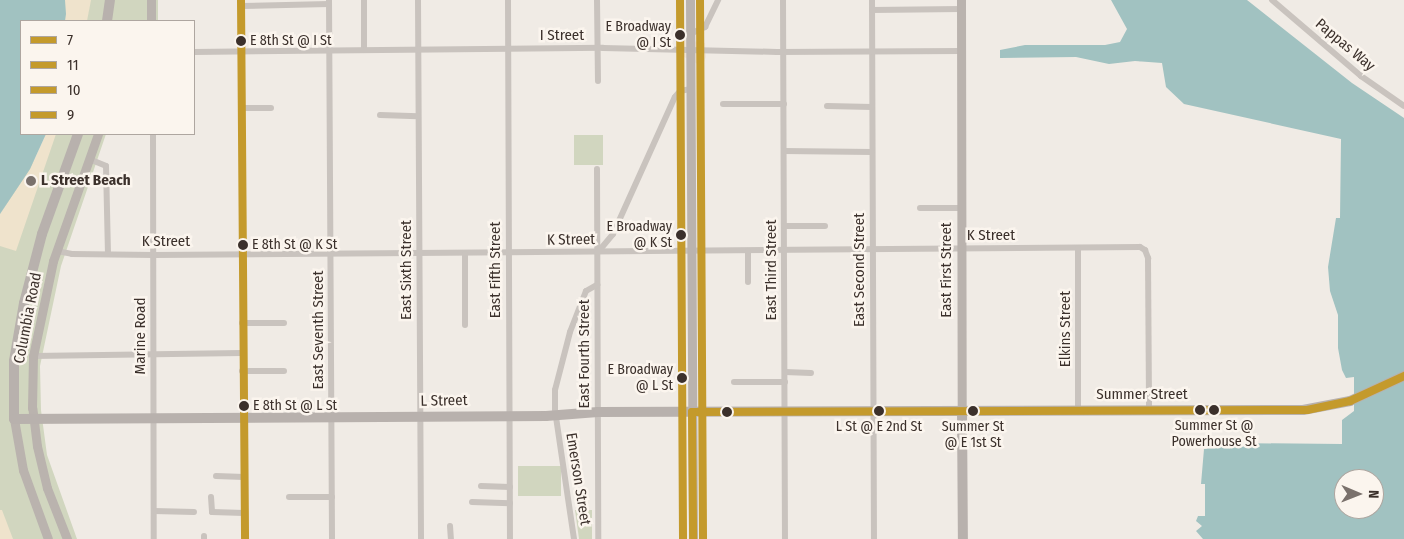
<!DOCTYPE html>
<html>
<head>
<meta charset="utf-8">
<style>
	body { margin:0 }
	#map { position:relative; width:1404px; height:539px; overflow:hidden; background:#f0ebe5; font-family:"Fira Sans Condensed",sans-serif }
	div>[style] { position:absolute }
	[style*='--x'] { left:calc(var(--x)*1px); top:calc(var(--y)*1px); width:calc(var(--w)*1px); rotate:calc(var(--a)*1deg) }
	.green>* { inset:0; background:#d1d6bf; transform-origin:0 0 }
	.sand>* { inset:0; background:#efe3cc }
	.plaza>* { inset:0; background:#eee3d5 }
	.water>* { inset:0; background:#a1c2c1 }
	.street>* { height:6px; margin:-3px; padding:0 3px; transform-origin:3px; border-radius:3px; background:#c9c3be }
	.secondary>* { height:9px; margin:-4.5px; padding:0 4.5px; transform-origin:4.5px; border-radius:4.5px; background:#bab3ae }
	.primary>* { height:10px; margin:-5px; padding:0 5px; transform-origin:5px; border-radius:5px; background:#b8b1ad }
	.bus-1>* { height:8px; margin:-4px; padding:0 4px; transform-origin:4px; border-radius:4px; background:#c49a2c }
	.bus-2>* { height:8px; margin:-4px; padding:0 4px; transform-origin:4px; border-radius:4px; background:#c49a2c }
	.bus-3>* { height:8px; margin:-4px; padding:0 4px; transform-origin:4px; border-radius:4px; background:#c49a2c }
	.bus-4>* { height:8px; margin:-4px; padding:0 4px; transform-origin:4px; border-radius:4px; background:#c49a2c }
	.dots>* { width:14px; height:14px; translate:-50% -50%; box-sizing:border-box; border:2px solid #fbf5ee; border-radius:50% }
	span { translate:-50% -50%; white-space:nowrap; text-align:center; line-height:1.15; -webkit-text-stroke:5px #fbf5ee; paint-order:stroke }
	.bus-label { font-size:14px; color:#3b302b }
	.right { translate:-100% -50%; text-align:right }
	.left { translate:0 -50%; text-align:left }
	.street-label { font-size:15px; color:#3b302b }
	.poi-label { font-size:15px; color:#3b302b; font-weight:700 }
	.legend { position:absolute; left:20px; top:20px; width:175px; height:115px; box-sizing:border-box; background:#fbf5ee; border:1px solid #aea6a0; margin:0; padding:6px 9px; list-style:none; font-size:15px; color:#3b302b }
	.legend li { display:flex; align-items:center; gap:10px; height:25px }
	.legend b { width:25px; border:1px solid #aea6a0 }
	.north { position:absolute; left:1334px; top:469px; width:50px; height:50px; box-sizing:border-box; background:#fbf5ee; border:1px solid #aea6a0; border-radius:50%; rotate:91deg; font-size:14px; font-weight:700; line-height:20px; text-align:center; color:#3b302b }
	.north::after { content:''; display:block; margin:auto; width:18px; height:22px; background:#7a716c; clip-path:polygon(50% 0,100% 100%,50% 72%,0 100%) }
</style>
</head>
<body>
<div id="map">
	<div class="green">
		<i style="left:65px;top:0;width:93px;height:21px"></i>
		<i style="clip-path:polygon(46px 134px,106px 134px,61px 266px,40px 366px,41px 410px,47px 455px,77px 539px,0 539px,0 214px,40px 151px)"></i>
		<i style="left:574px;top:135px;width:29px;height:30px"></i>
		<i style="left:518px;top:466px;width:43px;height:30px"></i>
		<i style="clip-path:polygon(575px 510px,592px 510px,592px 539px,579px 539px)"></i>
	</div>
	<div class="sand">
		<i style="clip-path:polygon(65px 0,91px 0,87px 21px,65px 21px)"></i>
		<i style="clip-path:polygon(46px 134px,56px 134px,16px 251px,0 246px,0 214px,30px 169px)"></i>
		<i style="clip-path:polygon(0 510px,2px 510px,13px 539px,0 539px)"></i>
	</div>
	<div class="plaza">
		<i style="clip-path:polygon(679px 39px,705px 43px,706px 57px,702px 66px,678px 54px)"></i>
	</div>
	<div class="water">
		<i style="clip-path:polygon(0 0,65px 0,66px 14px,65px 21px,21px 21px,21px 134px,46px 134px,30px 169px,0 214px)"></i>
		<i style="clip-path:polygon(evenodd,1111px 0,1247px 0,1352px 83px,1404px 118px,1404px 539px,1203px 539px,1196px 531px,1202px 526px,1196px 521px,1198px 516px,1205px 516px,1205px 484px,1201px 484px,1204px 449px,1230px 443px,1342px 444px,1342px 420px,1354px 411px,1354px 377px,1346px 378px,1342px 370px,1338px 348px,1338px 315px,1330px 291px,1328px 267px,1336px 218px,1340px 218px,1341px 139px,1184px 104px,1166px 87px,1162px 63px,1135px 61px,1109px 64px,1076px 57px,1000px 58px,1000px 50px,1025px 45px,1105px 45px,1120px 42px,1127px 29px,1111px 0,1344px 479px,1374px 479px,1374px 509px,1344px 509px,1344px 479px)"></i>
	</div>
	<div class="street">
		<i style="--x:241;--y:0;--w:539;--a:89.57"></i>
		<i style="--x:329;--y:0;--w:539;--a:89.68"></i>
		<i style="--x:418;--y:0;--w:539;--a:89.68"></i>
		<i style="--x:508;--y:0;--w:539;--a:89.79"></i>
		<i style="--x:597;--y:0;--w:81;--a:89.3"></i>
		<i style="--x:783;--y:0;--w:539;--a:89.79"></i>
		<i style="--x:872;--y:0;--w:539;--a:89.79"></i>
		<i style="--x:1272;--y:0;--w:117;--a:40.5"></i>
		<i style="--x:1361;--y:76;--w:52;--a:34.9"></i>
		<i style="--x:241;--y:6;--w:88;--a:-1.3"></i>
		<i style="--x:872;--y:10;--w:89;--a:-0.6"></i>
		<i style="--x:690;--y:34;--w:17;--a:-25"></i>
		<i style="--x:705;--y:27;--w:30;--a:-64"></i>
		<i style="--x:364;--y:50;--w:50;--a:-90"></i>
		<i style="--x:194;--y:52;--w:409;--a:-0.6"></i>
		<i style="--x:603;--y:48;--w:174;--a:1.3"></i>
		<i style="--x:777;--y:52;--w:184;--a:-0.3"></i>
		<i style="--x:723;--y:104;--w:61;--a:0"></i>
		<i style="--x:827;--y:106;--w:45;--a:1.3"></i>
		<i style="--x:242;--y:108;--w:29;--a:0"></i>
		<i style="--x:380;--y:115;--w:38;--a:2"></i>
		<i style="--x:153;--y:134;--w:405;--a:89.9"></i>
		<i style="--x:784;--y:151;--w:88;--a:0.7"></i>
		<i style="--x:89;--y:159;--w:18;--a:22"></i>
		<i style="--x:106;--y:166;--w:88;--a:88.7"></i>
		<i style="--x:597;--y:169;--w:370;--a:89.8"></i>
		<i style="--x:920;--y:208;--w:41;--a:0"></i>
		<i style="--x:784;--y:226;--w:41;--a:0"></i>
		<i style="--x:57;--y:251;--w:15;--a:11"></i>
		<i style="--x:72;--y:254;--w:82;--a:0.7"></i>
		<i style="--x:154;--y:255;--w:986;--a:-0.46"></i>
		<i style="--x:1140;--y:247;--w:6;--a:31"></i>
		<i style="--x:1145;--y:250;--w:9;--a:69"></i>
		<i style="--x:1148;--y:258;--w:153;--a:89.6"></i>
		<i style="--x:748;--y:251;--w:31;--a:90"></i>
		<i style="--x:598;--y:252;--w:23;--a:-50"></i>
		<i style="--x:613;--y:234;--w:150;--a:-65.7"></i>
		<i style="--x:675;--y:97;--w:8;--a:-50"></i>
		<i style="--x:680;--y:91;--w:10;--a:-11"></i>
		<i style="--x:242;--y:323;--w:42;--a:0"></i>
		<i style="--x:465;--y:325;--w:71;--a:-90"></i>
		<i style="--x:33;--y:356;--w:209;--a:-0.8"></i>
		<i style="--x:242;--y:371;--w:42;--a:0"></i>
		<i style="--x:785;--y:372;--w:26;--a:2"></i>
		<i style="--x:734;--y:382;--w:51;--a:0"></i>
		<i style="--x:1078;--y:411;--w:163;--a:-90"></i>
		<i style="--x:216;--y:476;--w:28;--a:2"></i>
		<i style="--x:481;--y:486;--w:29;--a:2"></i>
		<i style="--x:211;--y:497;--w:15;--a:86"></i>
		<i style="--x:212;--y:512;--w:32;--a:2"></i>
		<i style="--x:289;--y:497;--w:43;--a:0"></i>
		<i style="--x:472;--y:502;--w:38;--a:2"></i>
		<i style="--x:154;--y:511;--w:40;--a:1.4"></i>
		<i style="--x:450;--y:526;--w:13;--a:86"></i>
		<i style="--x:204;--y:536;--w:3;--a:90"></i>
		<i style="--x:574;--y:539;--w:129;--a:-98.4"></i>
		<i style="--x:555;--y:411;--w:21;--a:-90"></i>
		<i style="--x:555;--y:390;--w:60;--a:-75.5"></i>
		<i style="--x:570;--y:332;--w:44;--a:-68.7"></i>
		<i style="--x:586;--y:291;--w:13;--a:-29"></i>
	</div>
	<div class="secondary">
		<i style="--x:151;--y:0;--w:21;--a:90"></i>
		<i style="--x:690;--y:0;--w:539;--a:89.68"></i>
		<i style="--x:961;--y:0;--w:411;--a:89.9"></i>
		<i style="--x:14;--y:419;--w:52;--a:80"></i>
		<i style="--x:23;--y:470;--w:73;--a:70.1"></i>
		<i style="--x:67;--y:539;--w:55;--a:-111.4"></i>
		<i style="--x:47;--y:488;--w:43;--a:-103.4"></i>
		<i style="--x:37;--y:446;--w:38;--a:-97"></i>
		<i style="--x:32;--y:408;--w:52;--a:-88.9"></i>
		<i style="--x:33;--y:356;--w:97;--a:-78.1"></i>
		<i style="--x:53;--y:261;--w:135;--a:-70.5"></i>
	</div>
	<div class="primary">
		<i style="--x:107;--y:21;--w:21;--a:-82"></i>
		<i style="--x:78;--y:134;--w:106;--a:109.8"></i>
		<i style="--x:42;--y:234;--w:71;--a:104.6"></i>
		<i style="--x:24;--y:303;--w:59;--a:99.8"></i>
		<i style="--x:14;--y:361;--w:58;--a:90"></i>
		<i style="--x:14;--y:419;--w:532;--a:-0.32"></i>
		<i style="--x:546;--y:416;--w:52;--a:-4.4"></i>
		<i style="--x:598;--y:412;--w:705;--a:-0.16"></i>
		<i style="--x:1303;--y:410;--w:48;--a:-10.8"></i>
		<i style="--x:1350;--y:401;--w:60;--a:-24.8"></i>
		<i style="--x:962;--y:411;--w:128;--a:89.6"></i>
	</div>
	<div class="bus-1">
		<i style="--x:692;--y:412;--w:615;--a:-0.19"></i>
		<i style="--x:1307;--y:410;--w:44;--a:-11.8"></i>
		<i style="--x:1350;--y:401;--w:60;--a:-24.8"></i>
		<i style="--x:692;--y:412;--w:127;--a:89.5"></i>
	</div>
	<div class="bus-2">
		<i style="--x:241;--y:0;--w:539;--a:89.57"></i>
	</div>
	<div class="bus-3">
		<i style="--x:680;--y:0;--w:539;--a:89.68"></i>
	</div>
	<div class="bus-4">
		<i style="--x:700;--y:0;--w:539;--a:89.68"></i>
	</div>
	<div class="dots">
		<i style="left:680px;top:35px;background:#3b302b"></i>
		<i style="left:241px;top:41px;background:#3b302b"></i>
		<i style="left:31px;top:181px;background:#7a716c"></i>
		<i style="left:681px;top:235px;background:#3b302b"></i>
		<i style="left:243px;top:245px;background:#3b302b"></i>
		<i style="left:682px;top:378px;background:#3b302b"></i>
		<i style="left:244px;top:406px;background:#3b302b"></i>
		<i style="left:1200px;top:410px;background:#3b302b"></i>
		<i style="left:1214px;top:410px;background:#3b302b"></i>
		<i style="left:879px;top:411px;background:#3b302b"></i>
		<i style="left:973px;top:411px;background:#3b302b"></i>
		<i style="left:727px;top:412px;background:#3b302b"></i>
	</div>
	<div class="bus-label">
		<span class="right" style="left:671px;top:35px">E Broadway<br>@ I St</span>
		<span class="left" style="left:250px;top:41px">E 8th St @ I St</span>
		<span class="right" style="left:672px;top:235px">E Broadway<br>@ K St</span>
		<span class="left" style="left:252px;top:245px">E 8th St @ K St</span>
		<span class="right" style="left:673px;top:378px">E Broadway<br>@ L St</span>
		<span class="left" style="left:253px;top:406px">E 8th St @ L St</span>
		<span style="left:1214px;top:434px">Summer St @<br>Powerhouse St</span>
		<span style="left:879px;top:427px">L St @ E 2nd St</span>
		<span style="left:973px;top:435px">Summer St<br>@ E 1st St</span>
	</div>
	<div class="street-label">
		<span style="left:562px;top:36px">I Street</span>
		<span style="left:1345px;top:45px;rotate:40deg">Pappas Way</span>
		<span style="left:991px;top:236px">K Street</span>
		<span style="left:571px;top:240px;rotate:-1deg">K Street</span>
		<span style="left:166px;top:242px">K Street</span>
		<span style="left:407px;top:270px;rotate:-90deg">East Sixth Street</span>
		<span style="left:496px;top:270px;rotate:-90deg">East Fifth Street</span>
		<span style="left:772px;top:270px;rotate:-90deg">East Third Street</span>
		<span style="left:860px;top:270px;rotate:-90deg">East Second Street</span>
		<span style="left:947px;top:270px;rotate:-90deg">East First Street</span>
		<span style="left:28px;top:318px;rotate:-79deg">Columbia Road</span>
		<span style="left:1066px;top:329px;rotate:-90deg">Elkins Street</span>
		<span style="left:319px;top:330px;rotate:-90deg">East Seventh Street</span>
		<span style="left:141px;top:336px;rotate:-90deg">Marine Road</span>
		<span style="left:585px;top:354px;rotate:-90deg">East Fourth Street</span>
		<span style="left:1142px;top:395px">Summer Street</span>
		<span style="left:444px;top:401px;rotate:-1deg">L Street</span>
		<span style="left:578px;top:479px;rotate:81deg">Emerson Street</span>
	</div>
	<div class="poi-label">
		<span class="left" style="left:41px;top:181px">L Street Beach</span>
	</div>
	<ul class="legend">
	<li><b style="height:6px;background:#c49a2c"></b>7</li>
	<li><b style="height:6px;background:#c49a2c"></b>11</li>
	<li><b style="height:6px;background:#c49a2c"></b>10</li>
	<li><b style="height:6px;background:#c49a2c"></b>9</li>
	</ul>
	<div class="north">N</div>
</div>
</body>
</html>
